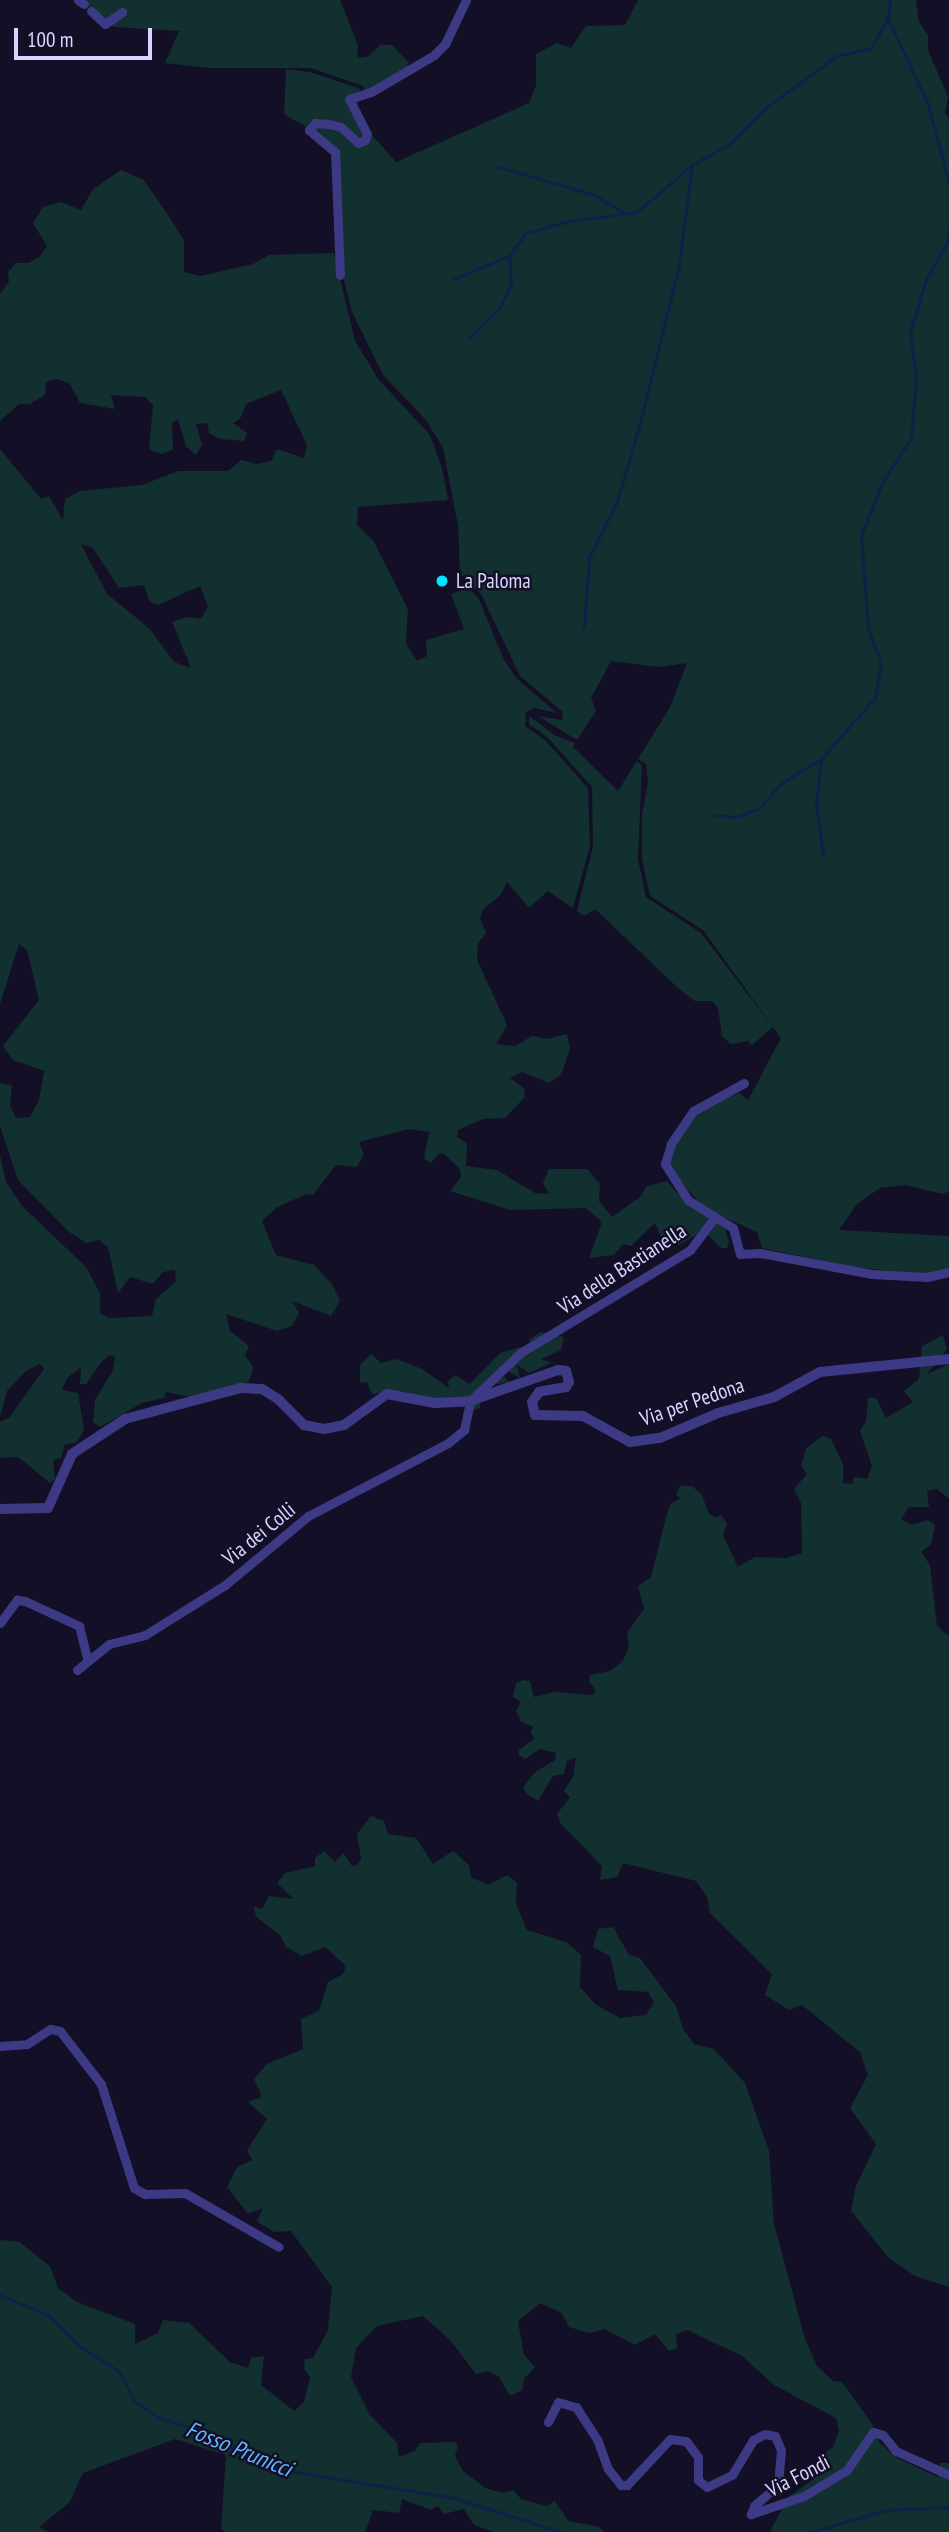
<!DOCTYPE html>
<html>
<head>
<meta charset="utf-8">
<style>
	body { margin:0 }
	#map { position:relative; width:949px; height:2532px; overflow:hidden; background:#130f26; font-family:"PT Sans Narrow",sans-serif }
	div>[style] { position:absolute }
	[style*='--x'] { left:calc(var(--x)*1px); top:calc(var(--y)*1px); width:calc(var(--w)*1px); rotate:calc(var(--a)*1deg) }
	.green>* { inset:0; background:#12302f }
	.stream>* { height:2.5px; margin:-1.25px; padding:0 1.25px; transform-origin:1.25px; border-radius:1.25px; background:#0c2248 }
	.minor>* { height:9px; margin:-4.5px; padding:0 4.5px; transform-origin:4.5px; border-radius:4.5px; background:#3d3a85 }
	.tertiary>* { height:10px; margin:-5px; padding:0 5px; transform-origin:5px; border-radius:5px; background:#3d3a85 }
	.dots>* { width:19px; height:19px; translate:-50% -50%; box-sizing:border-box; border:4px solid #130f26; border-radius:50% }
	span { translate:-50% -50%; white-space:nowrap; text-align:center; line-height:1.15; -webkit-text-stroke:5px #130f26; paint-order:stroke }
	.poi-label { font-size:21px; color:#d9d4ff }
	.left { translate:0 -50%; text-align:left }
	.street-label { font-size:21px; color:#d9d4ff }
	.water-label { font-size:23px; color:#62b6ff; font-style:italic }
	.scale { position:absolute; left:14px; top:28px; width:138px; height:32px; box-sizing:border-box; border:4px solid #d9d4ff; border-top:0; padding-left:9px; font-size:21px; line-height:24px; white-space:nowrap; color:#d9d4ff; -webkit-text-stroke:5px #130f26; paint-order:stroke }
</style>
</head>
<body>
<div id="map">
	<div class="green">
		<i style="clip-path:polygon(80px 0,340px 0,358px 45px,357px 58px,367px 57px,380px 45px,392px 45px,409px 63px,396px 83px,356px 103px,372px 135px,396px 162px,529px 103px,536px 85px,536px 54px,557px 43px,571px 48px,586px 26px,625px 25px,638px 0,916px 0,919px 22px,928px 35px,928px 50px,948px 97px,945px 113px,949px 118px,949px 1191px,943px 1194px,905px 1185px,880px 1188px,857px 1204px,839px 1230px,949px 1236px,949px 1269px,928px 1275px,855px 1267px,762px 1248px,757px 1232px,707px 1210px,669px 1170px,669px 1154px,699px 1109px,739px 1093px,748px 1100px,781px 1038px,703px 930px,650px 896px,642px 859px,642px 814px,648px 783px,646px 764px,638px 759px,670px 707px,687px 663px,659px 667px,611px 661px,591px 698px,596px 711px,577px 740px,538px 716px,562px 720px,563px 712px,520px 676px,481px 594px,460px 574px,458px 525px,443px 448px,426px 420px,383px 375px,352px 312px,343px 276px,336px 152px,312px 130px,315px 124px,329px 125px,366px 142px,350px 104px,366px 94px,363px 86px,311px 68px,208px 68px,165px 63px,179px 31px,113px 27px)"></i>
		<i style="clip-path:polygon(286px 69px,310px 72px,361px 89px,347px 105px,365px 134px,359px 141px,330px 123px,308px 128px,284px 114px)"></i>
		<i style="clip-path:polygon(evenodd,121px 170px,144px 180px,168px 215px,184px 240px,184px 272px,200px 276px,253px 264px,269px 255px,334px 253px,355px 341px,379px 380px,430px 435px,442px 468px,448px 500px,358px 507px,357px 525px,373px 540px,408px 609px,406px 643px,417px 661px,427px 656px,426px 640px,464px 629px,451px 594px,468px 588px,478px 597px,504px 660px,517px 679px,557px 713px,534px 708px,526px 712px,525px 726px,545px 740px,588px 788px,590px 846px,573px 908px,548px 891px,529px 908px,507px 882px,500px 896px,483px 909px,480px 918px,486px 933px,478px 943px,477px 960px,507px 1025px,496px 1044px,515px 1046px,532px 1036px,547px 1039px,567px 1034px,570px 1049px,561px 1075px,549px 1083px,522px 1072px,510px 1078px,524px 1088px,525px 1097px,505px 1118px,483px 1119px,458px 1130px,457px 1137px,467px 1143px,466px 1166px,497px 1170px,535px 1193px,549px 1194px,543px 1183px,549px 1169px,587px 1169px,600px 1184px,599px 1201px,612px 1217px,640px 1197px,647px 1186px,667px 1181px,687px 1204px,725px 1228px,729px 1242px,727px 1248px,721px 1248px,708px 1235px,696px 1235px,678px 1246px,679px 1234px,661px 1237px,655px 1223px,631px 1246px,623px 1244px,614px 1255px,589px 1258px,602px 1222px,586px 1208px,510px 1210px,450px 1191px,461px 1177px,460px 1169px,444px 1154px,439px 1153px,431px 1163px,424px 1159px,429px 1132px,409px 1129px,359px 1142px,364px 1154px,357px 1167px,336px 1165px,313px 1195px,306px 1194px,276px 1208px,262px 1221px,276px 1255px,314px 1265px,332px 1284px,340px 1301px,331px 1316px,292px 1301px,299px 1313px,292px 1326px,277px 1331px,226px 1314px,230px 1331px,249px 1346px,245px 1355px,254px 1368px,248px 1382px,199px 1399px,166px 1392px,164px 1398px,142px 1403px,100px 1427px,93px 1422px,95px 1400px,113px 1370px,115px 1357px,110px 1355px,101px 1362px,86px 1384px,80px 1384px,81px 1367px,67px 1378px,62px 1390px,78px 1393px,84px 1430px,77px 1442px,65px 1445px,61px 1458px,53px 1460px,55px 1479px,50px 1483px,18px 1457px,0 1458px,0 1422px,9px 1418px,44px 1369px,40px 1364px,26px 1371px,7px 1391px,0 1417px,0 1155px,6px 1182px,22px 1206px,86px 1267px,100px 1293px,100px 1313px,109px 1318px,152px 1316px,156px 1299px,176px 1281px,175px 1270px,163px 1272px,153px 1284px,130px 1277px,118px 1293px,108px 1247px,99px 1240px,86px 1243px,69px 1232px,18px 1180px,0 1126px,0 1083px,12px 1085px,10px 1105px,16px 1118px,30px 1117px,39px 1100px,44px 1071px,13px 1060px,3px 1046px,39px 1000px,27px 950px,19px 944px,0 1004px,0 449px,41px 499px,49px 496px,63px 520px,65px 499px,80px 491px,142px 485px,178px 471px,228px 471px,241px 460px,256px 464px,271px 461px,277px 449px,304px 458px,307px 445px,281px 390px,246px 404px,240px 419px,233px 423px,247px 433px,244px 441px,220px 439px,209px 433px,207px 423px,196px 424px,202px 445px,196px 455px,186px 446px,178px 419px,172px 423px,173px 450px,162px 454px,149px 449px,153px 405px,145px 397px,111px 395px,115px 409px,80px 403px,70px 384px,57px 379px,46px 382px,45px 395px,30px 404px,19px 404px,0 421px,0 294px,9px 281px,8px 272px,16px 263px,29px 263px,40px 256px,47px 246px,33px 223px,43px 207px,61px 202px,81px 210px,93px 189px,121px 170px,81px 544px,93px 548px,119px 588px,144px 585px,149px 601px,158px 605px,200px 586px,208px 606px,201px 619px,187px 617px,172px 622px,191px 668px,174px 662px,150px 629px,107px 594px,81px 544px)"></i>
		<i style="clip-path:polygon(529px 716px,556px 736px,575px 743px,573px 747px,618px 791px,637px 761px,642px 766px,638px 859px,646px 897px,701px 933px,773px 1027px,752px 1045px,748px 1041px,731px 1044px,722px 1036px,718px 1008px,712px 1001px,695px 1001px,678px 988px,595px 909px,584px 916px,577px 911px,593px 846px,592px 787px,548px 738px,529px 724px)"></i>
		<i style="clip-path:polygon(540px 1332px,564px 1337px,561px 1350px,541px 1359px,551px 1363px,529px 1373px,516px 1364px,520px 1378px,508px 1371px,502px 1374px,509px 1382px,492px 1385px,480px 1396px,480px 1408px,471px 1410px,456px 1396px,440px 1401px,401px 1391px,372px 1394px,367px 1382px,360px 1383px,360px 1365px,371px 1354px,381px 1363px,397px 1359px,422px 1369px,449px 1388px,448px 1381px,455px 1375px,470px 1384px,500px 1353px,525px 1346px,534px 1350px,529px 1340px)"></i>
		<i style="clip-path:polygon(943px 1335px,947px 1349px,927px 1374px,949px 1364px,949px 1499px,937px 1489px,927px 1491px,929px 1507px,909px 1507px,901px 1519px,911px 1525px,928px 1520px,935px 1525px,931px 1544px,921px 1552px,930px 1565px,937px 1626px,949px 1636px,949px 2287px,915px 2276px,888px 2257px,851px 2211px,856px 2186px,876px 2144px,850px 2108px,868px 2075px,860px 2052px,802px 2005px,789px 2010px,765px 1995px,772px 1974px,710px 1913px,707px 1897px,696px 1881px,623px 1863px,617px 1877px,600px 1880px,602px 1866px,561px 1824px,557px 1814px,570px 1797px,564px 1791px,573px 1777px,576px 1757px,567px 1761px,564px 1774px,553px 1776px,538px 1801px,527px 1794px,523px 1788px,534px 1773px,555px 1760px,556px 1753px,540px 1749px,525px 1759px,519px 1755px,519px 1750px,535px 1738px,530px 1732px,534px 1727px,521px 1722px,516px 1711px,521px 1702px,513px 1697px,516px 1683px,524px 1680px,530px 1681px,534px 1697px,554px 1692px,592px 1695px,596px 1691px,589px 1681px,590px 1675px,610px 1671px,622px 1662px,629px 1647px,627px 1633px,644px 1609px,638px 1586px,651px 1577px,666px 1517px,671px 1503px,680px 1499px,676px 1494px,680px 1486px,692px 1486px,702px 1495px,708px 1512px,715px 1518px,721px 1515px,727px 1524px,723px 1535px,738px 1567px,755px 1557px,786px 1558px,802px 1553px,801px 1503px,794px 1489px,807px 1474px,801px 1466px,806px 1448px,823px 1436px,831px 1439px,843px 1464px,843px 1483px,853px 1484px,854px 1477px,867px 1479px,872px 1466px,860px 1431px,866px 1422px,868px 1398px,876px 1398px,886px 1418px,913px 1402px,904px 1391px,919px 1379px,922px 1346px)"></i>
		<i style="clip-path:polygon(371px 1816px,384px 1821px,388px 1834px,416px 1838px,433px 1864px,453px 1851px,469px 1865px,471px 1877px,488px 1885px,507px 1875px,517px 1883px,516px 1904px,527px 1930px,566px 1942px,581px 1955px,580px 1987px,596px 2005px,620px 2018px,646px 2015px,654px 2002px,648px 1992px,618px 1990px,610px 1956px,593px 1947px,598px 1929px,613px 1927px,629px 1955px,640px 1958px,676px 2006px,683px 2029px,694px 2044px,714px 2049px,745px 2083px,769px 2151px,774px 2224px,805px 2339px,817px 2366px,833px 2381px,842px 2382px,871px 2422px,880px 2443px,897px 2458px,938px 2477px,940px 2463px,949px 2463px,949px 2532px,770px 2532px,788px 2497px,814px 2479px,821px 2456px,833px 2447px,839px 2431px,836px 2418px,774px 2385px,742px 2356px,687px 2330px,676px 2334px,677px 2348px,669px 2351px,655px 2334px,635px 2345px,605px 2329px,589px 2333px,569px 2327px,562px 2313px,540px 2303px,518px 2321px,524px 2355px,535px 2367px,524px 2379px,522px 2390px,510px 2396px,499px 2377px,489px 2371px,476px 2374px,450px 2340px,423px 2316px,377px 2326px,356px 2348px,351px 2377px,370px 2415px,397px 2443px,399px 2457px,415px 2451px,420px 2443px,455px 2442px,458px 2446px,455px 2456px,463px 2471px,485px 2488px,503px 2493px,513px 2490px,521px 2499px,547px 2506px,555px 2501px,568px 2521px,597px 2526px,605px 2532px,494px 2532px,474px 2525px,464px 2509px,444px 2514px,438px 2506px,431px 2510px,402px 2499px,399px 2513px,373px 2510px,365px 2532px,225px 2532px,221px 2529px,226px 2455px,175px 2439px,83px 2473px,70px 2502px,39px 2527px,49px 2532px,0 2532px,0 2240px,19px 2242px,50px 2266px,58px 2288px,77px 2302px,135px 2324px,135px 2344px,158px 2333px,163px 2320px,189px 2323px,230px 2362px,248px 2368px,251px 2358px,264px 2356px,261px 2385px,294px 2411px,304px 2402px,310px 2377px,304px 2369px,305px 2359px,313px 2358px,328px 2330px,332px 2287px,291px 2231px,274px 2232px,257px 2222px,263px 2208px,248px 2214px,227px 2187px,237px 2167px,252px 2160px,247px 2150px,267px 2119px,248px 2102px,262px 2097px,254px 2079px,267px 2064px,303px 2049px,301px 2019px,319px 2011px,328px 1982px,343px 1974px,346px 1966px,325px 1947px,302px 1956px,286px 1947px,280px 1935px,256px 1917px,254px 1906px,262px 1909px,269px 1896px,293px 1899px,277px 1883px,285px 1873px,315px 1866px,315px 1858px,324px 1851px,335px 1862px,343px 1853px,352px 1866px,357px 1865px,361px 1859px,357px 1834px)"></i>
	</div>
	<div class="stream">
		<i style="--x:888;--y:18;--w:94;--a:64.8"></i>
		<i style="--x:928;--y:103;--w:82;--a:75.1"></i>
		<i style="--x:496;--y:166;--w:103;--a:16.3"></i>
		<i style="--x:595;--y:195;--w:33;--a:31"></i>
		<i style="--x:454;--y:279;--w:60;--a:-22.7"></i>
		<i style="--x:509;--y:256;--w:29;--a:-54"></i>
		<i style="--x:526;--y:233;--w:41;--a:-15.8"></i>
		<i style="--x:565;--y:222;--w:73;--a:-7.9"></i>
		<i style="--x:637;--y:212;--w:72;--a:-40.5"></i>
		<i style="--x:470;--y:338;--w:43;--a:-45.9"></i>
		<i style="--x:500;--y:307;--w:25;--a:-64"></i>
		<i style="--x:511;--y:284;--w:28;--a:-94"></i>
		<i style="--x:584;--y:628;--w:70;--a:-85.9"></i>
		<i style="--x:589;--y:558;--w:63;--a:-63.4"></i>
		<i style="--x:617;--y:502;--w:82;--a:-73.8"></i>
		<i style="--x:640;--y:423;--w:163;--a:-76.1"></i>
		<i style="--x:679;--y:265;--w:101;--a:-82.6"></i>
		<i style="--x:692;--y:165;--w:45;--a:-29.4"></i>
		<i style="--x:731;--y:143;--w:52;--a:-45"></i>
		<i style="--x:768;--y:106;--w:85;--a:-35.9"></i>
		<i style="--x:837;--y:56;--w:35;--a:-13"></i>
		<i style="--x:871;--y:48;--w:34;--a:-60"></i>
		<i style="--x:888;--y:18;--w:18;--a:-84"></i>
		<i style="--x:714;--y:815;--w:22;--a:5"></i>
		<i style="--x:736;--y:817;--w:23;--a:-20"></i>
		<i style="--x:758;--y:809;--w:37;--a:-47"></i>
		<i style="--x:783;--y:782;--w:44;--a:-31.2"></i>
		<i style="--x:823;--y:855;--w:49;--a:-98.1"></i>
		<i style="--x:816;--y:806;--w:47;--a:-83.9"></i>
		<i style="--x:821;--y:759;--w:81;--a:-48.5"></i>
		<i style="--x:875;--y:698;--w:35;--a:-80"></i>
		<i style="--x:881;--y:664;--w:37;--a:-110"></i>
		<i style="--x:868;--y:629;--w:93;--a:-94.3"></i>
		<i style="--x:861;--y:536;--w:57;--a:-68.4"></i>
		<i style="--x:882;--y:483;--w:54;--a:-57.2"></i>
		<i style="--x:911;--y:438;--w:59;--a:-85.2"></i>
		<i style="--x:916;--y:379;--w:47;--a:-97.3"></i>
		<i style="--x:910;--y:332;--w:54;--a:-72.9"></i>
		<i style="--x:926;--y:280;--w:43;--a:-60.4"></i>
		<i style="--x:947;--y:243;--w:15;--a:-82"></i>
		<i style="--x:0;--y:2295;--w:52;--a:22.6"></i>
		<i style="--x:48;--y:2315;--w:45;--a:44.1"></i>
		<i style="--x:80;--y:2346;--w:48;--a:33"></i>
		<i style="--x:120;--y:2372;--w:33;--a:63"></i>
		<i style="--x:135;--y:2401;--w:28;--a:35"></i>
		<i style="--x:158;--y:2417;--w:56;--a:18.8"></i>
		<i style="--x:211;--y:2435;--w:38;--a:32"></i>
		<i style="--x:243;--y:2455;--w:44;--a:20.1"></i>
		<i style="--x:284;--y:2470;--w:173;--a:9.3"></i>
		<i style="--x:455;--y:2498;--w:111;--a:17.8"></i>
		<i style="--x:810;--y:2532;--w:79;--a:-16.1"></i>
		<i style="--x:886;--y:2510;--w:63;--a:-2.7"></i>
	</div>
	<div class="minor">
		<i style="--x:78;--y:0;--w:7;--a:34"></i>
		<i style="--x:91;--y:11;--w:19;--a:43"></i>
		<i style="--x:105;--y:24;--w:21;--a:-35"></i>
		<i style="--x:340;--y:275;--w:123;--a:-92.3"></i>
		<i style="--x:335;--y:152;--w:34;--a:-140"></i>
		<i style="--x:309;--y:130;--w:9;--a:-49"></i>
		<i style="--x:315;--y:123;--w:14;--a:4"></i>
		<i style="--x:329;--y:124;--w:12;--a:14"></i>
		<i style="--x:341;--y:127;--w:23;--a:43"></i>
		<i style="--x:358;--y:143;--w:8;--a:-23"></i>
		<i style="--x:365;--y:140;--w:6;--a:-72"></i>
		<i style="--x:367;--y:134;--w:39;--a:-117"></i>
		<i style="--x:349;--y:99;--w:23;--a:-18"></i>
		<i style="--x:371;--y:92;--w:73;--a:-30.4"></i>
		<i style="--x:434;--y:55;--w:16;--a:-45"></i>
		<i style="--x:445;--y:44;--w:49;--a:-64.5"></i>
		<i style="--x:744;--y:1083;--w:58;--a:151.2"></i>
		<i style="--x:693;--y:1111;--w:40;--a:124"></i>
		<i style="--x:671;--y:1144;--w:21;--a:107"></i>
		<i style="--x:665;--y:1164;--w:43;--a:57.4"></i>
		<i style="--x:688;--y:1200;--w:53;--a:31.9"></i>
		<i style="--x:733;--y:1228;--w:27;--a:75"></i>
		<i style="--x:740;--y:1254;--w:20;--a:-3"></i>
		<i style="--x:760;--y:1253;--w:114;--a:10.6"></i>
		<i style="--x:872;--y:1274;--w:55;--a:3.1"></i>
		<i style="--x:927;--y:1277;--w:23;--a:-13"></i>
		<i style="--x:0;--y:1623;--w:29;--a:-54"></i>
		<i style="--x:17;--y:1600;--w:8;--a:7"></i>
		<i style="--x:25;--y:1601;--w:60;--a:24.8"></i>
		<i style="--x:79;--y:1626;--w:34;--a:76"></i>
		<i style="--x:77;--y:1670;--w:41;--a:-39.1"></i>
		<i style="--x:109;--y:1644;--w:37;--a:-14"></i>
		<i style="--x:145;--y:1635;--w:94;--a:-32"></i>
		<i style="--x:225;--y:1585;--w:108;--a:-39.7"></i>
		<i style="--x:308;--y:1516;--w:158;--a:-27.5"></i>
		<i style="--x:448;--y:1443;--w:21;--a:-39"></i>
		<i style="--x:464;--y:1430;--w:30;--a:-78"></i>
		<i style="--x:470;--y:1401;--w:69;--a:-43.8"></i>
		<i style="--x:520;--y:1353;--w:199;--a:-31.2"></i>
		<i style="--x:690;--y:1250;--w:39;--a:-53"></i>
		<i style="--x:0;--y:2046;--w:27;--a:-4"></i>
		<i style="--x:27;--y:2044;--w:27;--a:-33"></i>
		<i style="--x:50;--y:2029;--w:10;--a:11"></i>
		<i style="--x:60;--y:2031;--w:67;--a:52.3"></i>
		<i style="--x:101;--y:2084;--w:109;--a:72.4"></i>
		<i style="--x:134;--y:2188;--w:13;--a:29"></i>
		<i style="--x:145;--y:2194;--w:40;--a:-1.4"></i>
		<i style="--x:185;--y:2193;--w:108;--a:29.9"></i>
		<i style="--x:548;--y:2422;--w:22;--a:-63"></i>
		<i style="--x:558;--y:2402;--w:19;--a:16"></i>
		<i style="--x:576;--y:2407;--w:38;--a:57"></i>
		<i style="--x:597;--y:2439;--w:32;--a:70"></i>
		<i style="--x:608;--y:2469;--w:21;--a:51"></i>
		<i style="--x:621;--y:2485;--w:6;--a:0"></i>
		<i style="--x:627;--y:2485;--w:63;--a:-46.9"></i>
		<i style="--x:670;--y:2439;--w:16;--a:7"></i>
		<i style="--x:686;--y:2441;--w:20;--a:53"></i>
		<i style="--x:698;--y:2457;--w:23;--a:90"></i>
		<i style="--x:698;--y:2480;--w:11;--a:38"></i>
		<i style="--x:707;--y:2487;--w:28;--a:-26"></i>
		<i style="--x:732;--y:2475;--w:41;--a:-59"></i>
		<i style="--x:753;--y:2440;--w:13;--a:-27"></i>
		<i style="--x:765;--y:2434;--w:10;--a:11"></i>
		<i style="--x:775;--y:2436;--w:15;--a:67"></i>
		<i style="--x:781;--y:2450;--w:35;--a:95"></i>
		<i style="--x:778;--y:2485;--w:32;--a:139"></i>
		<i style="--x:754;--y:2506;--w:9;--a:111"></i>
		<i style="--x:751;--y:2514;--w:56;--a:-18.8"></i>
		<i style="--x:804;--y:2496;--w:50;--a:-31.2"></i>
		<i style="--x:847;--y:2470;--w:46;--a:-55.6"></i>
		<i style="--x:873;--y:2432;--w:10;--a:17"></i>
		<i style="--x:883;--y:2435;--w:21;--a:51"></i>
		<i style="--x:896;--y:2451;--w:58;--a:24.4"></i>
	</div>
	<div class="tertiary">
		<i style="--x:0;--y:1509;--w:48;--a:-1.2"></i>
		<i style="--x:48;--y:1508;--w:59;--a:-66"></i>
		<i style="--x:72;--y:1454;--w:64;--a:-33.4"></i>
		<i style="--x:125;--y:1419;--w:120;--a:-15"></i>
		<i style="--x:241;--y:1388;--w:21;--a:3"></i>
		<i style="--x:262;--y:1389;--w:19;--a:32"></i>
		<i style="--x:278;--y:1399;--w:37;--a:45"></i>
		<i style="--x:304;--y:1425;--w:20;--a:11"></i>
		<i style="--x:324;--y:1429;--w:20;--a:-11"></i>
		<i style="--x:344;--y:1425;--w:53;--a:-35.8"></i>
		<i style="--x:387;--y:1394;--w:49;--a:10.6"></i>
		<i style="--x:435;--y:1403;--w:35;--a:-3"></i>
		<i style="--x:470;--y:1401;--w:93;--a:-19.4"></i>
		<i style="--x:558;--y:1370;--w:8;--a:7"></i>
		<i style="--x:566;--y:1371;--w:11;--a:75"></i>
		<i style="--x:569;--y:1382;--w:6;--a:121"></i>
		<i style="--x:566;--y:1387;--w:27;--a:170"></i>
		<i style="--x:539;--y:1392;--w:12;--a:125"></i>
		<i style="--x:532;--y:1402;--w:13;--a:77"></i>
		<i style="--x:535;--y:1415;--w:48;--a:1.2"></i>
		<i style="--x:583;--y:1416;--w:54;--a:29"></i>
		<i style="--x:630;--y:1442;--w:30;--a:-8"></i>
		<i style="--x:660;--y:1438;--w:63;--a:-23.3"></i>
		<i style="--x:718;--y:1413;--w:58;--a:-15.9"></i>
		<i style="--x:774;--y:1397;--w:52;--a:-28.5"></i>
		<i style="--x:820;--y:1372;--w:130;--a:-5.8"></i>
	</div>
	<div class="dots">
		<i style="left:442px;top:581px;background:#00e5ff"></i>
	</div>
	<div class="poi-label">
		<span class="left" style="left:456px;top:581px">La Paloma</span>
	</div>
	<div class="street-label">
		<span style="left:622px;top:1269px;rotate:-33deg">Via della Bastianella</span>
		<span style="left:692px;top:1402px;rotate:-19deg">Via per Pedona</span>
		<span style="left:259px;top:1534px;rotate:-39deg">Via dei Colli</span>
		<span style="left:798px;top:2476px;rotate:-27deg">Via Fondi</span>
	</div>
	<div class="water-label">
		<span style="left:239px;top:2449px;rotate:22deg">Fosso Prunicci</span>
	</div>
	<div class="scale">100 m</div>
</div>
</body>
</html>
